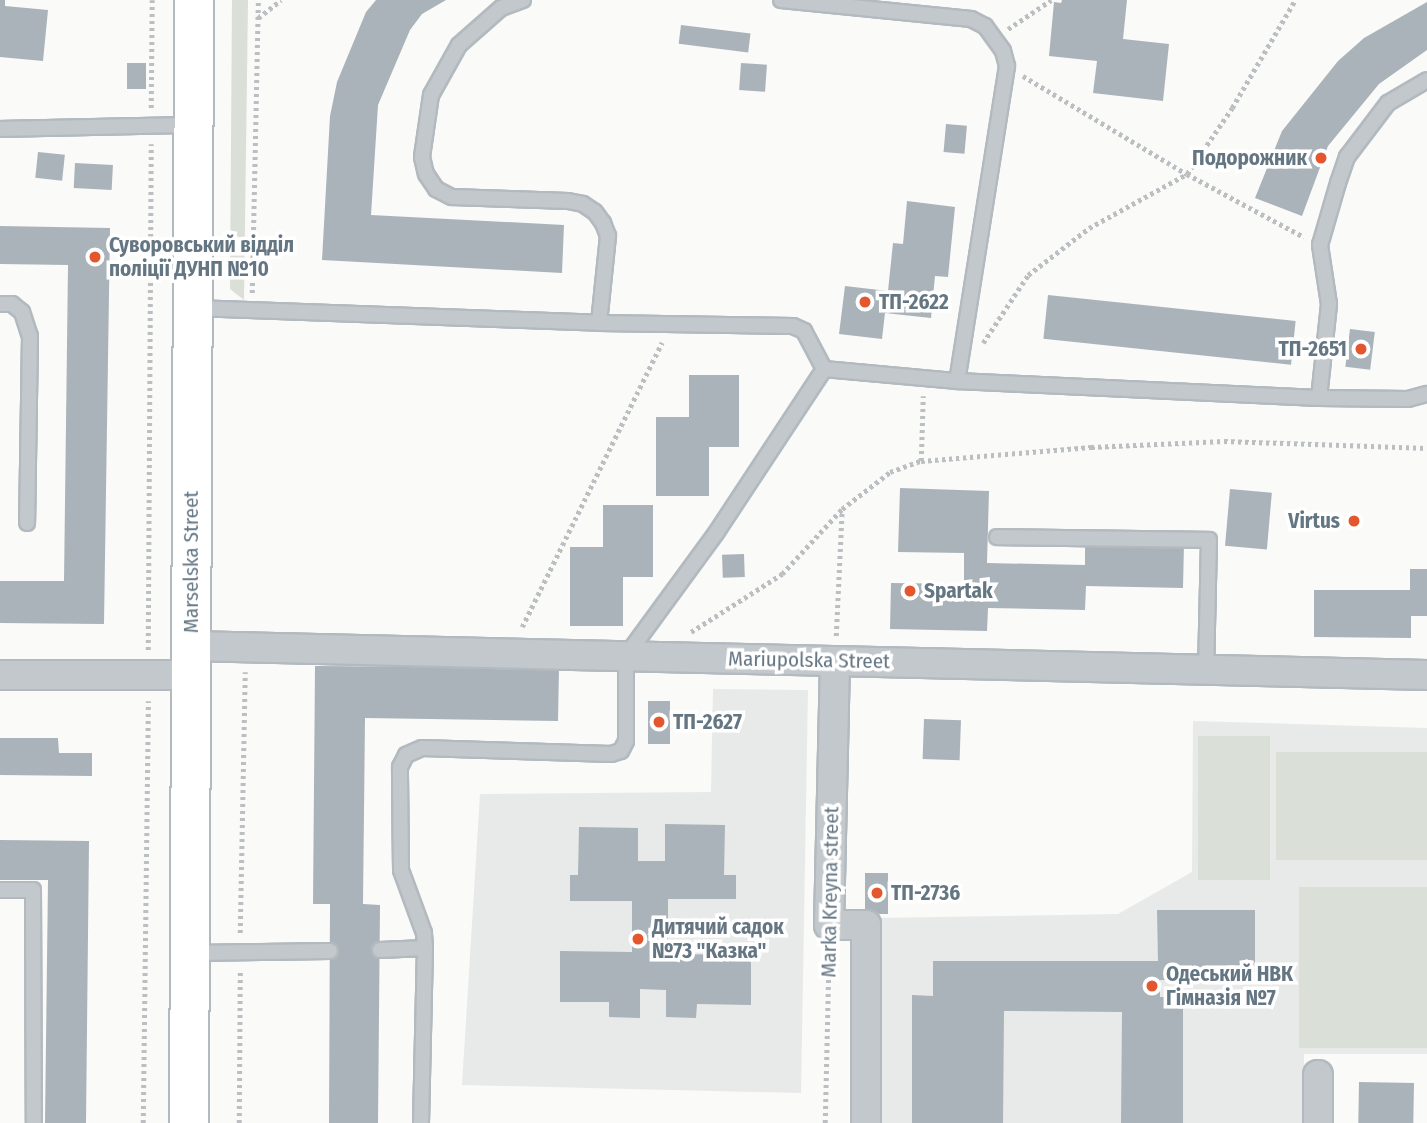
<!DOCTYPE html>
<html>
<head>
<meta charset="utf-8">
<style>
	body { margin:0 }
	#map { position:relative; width:1427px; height:1123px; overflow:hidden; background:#fafaf8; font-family:"Fira Sans Condensed",sans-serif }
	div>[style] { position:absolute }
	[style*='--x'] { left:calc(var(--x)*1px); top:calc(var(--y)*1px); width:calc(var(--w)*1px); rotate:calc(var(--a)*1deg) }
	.built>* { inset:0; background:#e8e9e9 }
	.green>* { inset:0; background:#dadfd7; transform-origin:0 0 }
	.building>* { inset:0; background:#aab3b9; transform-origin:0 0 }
	.path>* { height:4.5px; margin-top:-2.25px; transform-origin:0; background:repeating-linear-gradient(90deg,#bbbfc2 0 3.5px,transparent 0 7px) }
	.roads { filter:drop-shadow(2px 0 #b3babf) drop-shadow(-2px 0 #b3babf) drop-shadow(0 2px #b3babf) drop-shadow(0 -2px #b3babf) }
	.lane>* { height:14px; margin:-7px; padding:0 7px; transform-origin:7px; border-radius:7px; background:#c3c8cc }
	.street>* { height:28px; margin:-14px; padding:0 14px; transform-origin:14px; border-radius:14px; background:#c3c8cc }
	.secondary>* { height:38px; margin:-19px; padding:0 19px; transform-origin:19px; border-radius:19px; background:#fff }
	.dots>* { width:19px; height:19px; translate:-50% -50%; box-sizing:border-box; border:4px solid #fff; border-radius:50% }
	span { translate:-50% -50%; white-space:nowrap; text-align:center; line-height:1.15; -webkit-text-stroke:7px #fff; paint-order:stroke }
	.poi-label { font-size:21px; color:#657683; font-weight:700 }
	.right { translate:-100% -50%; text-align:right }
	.left { translate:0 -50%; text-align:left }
	.street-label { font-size:21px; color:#657683 }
</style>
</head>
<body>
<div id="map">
	<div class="built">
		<i style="clip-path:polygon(713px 689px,808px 690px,801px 1093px,462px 1085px,480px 794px,711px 792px)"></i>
		<i style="clip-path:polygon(1193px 721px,1427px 728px,1427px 1054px,1304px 1054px,1304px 1123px,878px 1123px,877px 918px,1118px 914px,1192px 872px)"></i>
	</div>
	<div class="green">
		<i style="clip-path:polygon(232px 0,248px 0,244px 300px,230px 289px)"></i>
		<i style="left:1198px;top:736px;width:72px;height:144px"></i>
		<i style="left:1427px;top:752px;width:108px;height:151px;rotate:90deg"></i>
		<i style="left:1299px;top:887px;width:128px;height:161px"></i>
	</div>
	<div class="building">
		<i style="clip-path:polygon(0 0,5px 0,5px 6px,48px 10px,43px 61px,0 57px)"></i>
		<i style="clip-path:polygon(376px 0,446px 0,422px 14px,410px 30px,378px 105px,371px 215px,564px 225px,562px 273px,322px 260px,330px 116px,337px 82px,366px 12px)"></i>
		<i style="clip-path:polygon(1062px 0,1127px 0,1123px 39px,1169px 44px,1163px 101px,1093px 93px,1097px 61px,1049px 56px,1054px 2px,1061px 3px)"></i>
		<i style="clip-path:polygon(1427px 2px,1427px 50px,1379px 84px,1328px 146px,1302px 216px,1255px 198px,1282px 131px,1338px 61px,1364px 38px)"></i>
		<i style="left:681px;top:25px;width:70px;height:19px;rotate:7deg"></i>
		<i style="left:127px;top:63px;width:19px;height:26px"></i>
		<i style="left:741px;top:63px;width:26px;height:27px;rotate:4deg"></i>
		<i style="left:946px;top:124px;width:21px;height:28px;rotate:5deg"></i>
		<i style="left:38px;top:152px;width:27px;height:26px;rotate:6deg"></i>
		<i style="left:75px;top:163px;width:38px;height:25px;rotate:3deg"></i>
		<i style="clip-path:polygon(907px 201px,955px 207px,948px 277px,935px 276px,931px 318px,885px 313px,882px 339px,839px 334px,845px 286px,888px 291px,893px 243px,903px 244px)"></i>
		<i style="clip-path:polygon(0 226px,110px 228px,104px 624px,0 623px,0 581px,64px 581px,68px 265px,0 264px)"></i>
		<i style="left:1048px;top:295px;width:249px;height:44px;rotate:6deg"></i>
		<i style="left:1350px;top:329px;width:25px;height:38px;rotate:7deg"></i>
		<i style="clip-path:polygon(689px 375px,739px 375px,739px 447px,709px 447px,709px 496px,656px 496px,656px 417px,689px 417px)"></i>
		<i style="clip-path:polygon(900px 488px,989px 491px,987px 563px,1085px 565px,1085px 541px,1184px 543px,1183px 588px,1086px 586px,1085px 610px,988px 608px,987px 631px,890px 629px,891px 583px,964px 584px,964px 553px,898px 552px)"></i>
		<i style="left:1230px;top:489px;width:42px;height:57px;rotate:5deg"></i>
		<i style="clip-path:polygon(603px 505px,653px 505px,653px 577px,623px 577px,623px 626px,570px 626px,570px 547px,603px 547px)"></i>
		<i style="left:744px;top:554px;width:23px;height:22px;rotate:88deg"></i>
		<i style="clip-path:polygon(1410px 569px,1427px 569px,1427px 616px,1411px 616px,1411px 638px,1314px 637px,1314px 590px,1410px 590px)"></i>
		<i style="clip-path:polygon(315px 666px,559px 668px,558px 721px,365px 718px,363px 904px,380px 905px,378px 1123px,329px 1123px,330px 904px,313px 904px)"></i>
		<i style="left:648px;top:701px;width:22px;height:43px"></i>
		<i style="left:924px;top:719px;width:37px;height:40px;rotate:2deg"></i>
		<i style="clip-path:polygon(0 738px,58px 738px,59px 753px,92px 753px,92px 776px,0 775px)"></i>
		<i style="clip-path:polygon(665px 824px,725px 825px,724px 875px,736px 875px,736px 899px,668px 899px,668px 954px,751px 955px,751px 1005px,697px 1004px,696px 1018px,666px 1017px,666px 990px,640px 989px,640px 1018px,609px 1017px,609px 1002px,560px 1002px,560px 951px,632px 952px,632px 901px,570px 901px,570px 875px,578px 875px,579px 827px,638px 828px,638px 861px,665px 861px)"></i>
		<i style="clip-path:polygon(0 840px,89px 841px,86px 1123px,45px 1123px,48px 880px,0 880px)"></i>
		<i style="left:865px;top:873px;width:23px;height:41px"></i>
		<i style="clip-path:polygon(1157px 910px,1255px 910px,1255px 980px,1160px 980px,1160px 997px,1183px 997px,1183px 1123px,1121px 1123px,1122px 1012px,1004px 1011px,1003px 1123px,912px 1123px,912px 995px,933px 996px,933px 961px,1158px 961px)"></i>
		<i style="left:1359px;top:1082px;width:55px;height:41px;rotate:1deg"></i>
	</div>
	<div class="path">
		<i style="--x:258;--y:18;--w:29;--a:-38"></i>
		<i style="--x:1008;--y:29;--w:52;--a:-34"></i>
		<i style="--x:1023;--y:76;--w:191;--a:30.9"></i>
		<i style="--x:1187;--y:174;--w:133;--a:28.3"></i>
		<i style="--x:151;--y:108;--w:108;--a:-89.5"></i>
		<i style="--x:252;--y:293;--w:293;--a:-88.8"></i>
		<i style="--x:983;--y:343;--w:82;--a:-56.5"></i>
		<i style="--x:1028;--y:275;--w:77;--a:-37.6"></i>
		<i style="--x:1089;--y:228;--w:112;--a:-28.9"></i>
		<i style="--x:1187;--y:174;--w:80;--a:-55.7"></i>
		<i style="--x:1232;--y:108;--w:125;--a:-59.7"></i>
		<i style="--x:921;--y:461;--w:65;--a:-88.2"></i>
		<i style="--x:522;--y:627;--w:317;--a:-63.8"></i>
		<i style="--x:691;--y:632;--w:108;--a:-32.5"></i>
		<i style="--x:782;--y:574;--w:88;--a:-47.3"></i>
		<i style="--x:842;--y:509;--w:61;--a:-37.6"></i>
		<i style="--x:890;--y:472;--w:33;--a:-20"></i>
		<i style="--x:921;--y:461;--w:171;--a:-4.7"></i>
		<i style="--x:1091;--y:447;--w:133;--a:-2.6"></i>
		<i style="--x:1224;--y:441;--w:203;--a:2"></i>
		<i style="--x:836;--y:636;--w:127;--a:-87.3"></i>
		<i style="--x:148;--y:650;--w:506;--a:-89.66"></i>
		<i style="--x:240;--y:933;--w:261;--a:-88.9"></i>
		<i style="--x:143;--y:1123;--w:422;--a:-89.3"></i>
		<i style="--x:239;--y:1123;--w:153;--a:-89.6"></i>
		<i style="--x:825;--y:1123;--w:174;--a:-88.7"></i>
	</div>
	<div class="roads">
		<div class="lane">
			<i style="--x:523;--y:0;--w:23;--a:160"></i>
			<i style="--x:501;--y:8;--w:56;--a:138.6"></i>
			<i style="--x:459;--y:45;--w:57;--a:119.2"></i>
			<i style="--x:431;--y:95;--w:63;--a:98.3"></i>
			<i style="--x:422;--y:157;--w:17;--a:77"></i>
			<i style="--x:426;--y:174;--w:18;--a:56"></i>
			<i style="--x:436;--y:189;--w:18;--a:27"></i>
			<i style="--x:452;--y:197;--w:116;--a:2"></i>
			<i style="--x:568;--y:201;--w:15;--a:11"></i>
			<i style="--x:583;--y:204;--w:14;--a:34"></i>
			<i style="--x:595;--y:212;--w:14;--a:54"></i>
			<i style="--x:603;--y:223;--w:14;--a:69"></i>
			<i style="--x:608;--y:236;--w:87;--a:95.9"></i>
			<i style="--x:781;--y:0;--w:191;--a:5.7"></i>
			<i style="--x:971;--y:19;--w:16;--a:27"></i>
			<i style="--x:985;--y:26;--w:31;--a:54"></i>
			<i style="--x:1003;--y:51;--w:16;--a:75"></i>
			<i style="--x:1007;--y:66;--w:319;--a:99"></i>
			<i style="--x:0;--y:129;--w:191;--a:-1.2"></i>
			<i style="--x:0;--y:304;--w:12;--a:0"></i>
			<i style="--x:12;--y:304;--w:13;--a:39"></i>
			<i style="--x:22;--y:312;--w:25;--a:72"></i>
			<i style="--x:30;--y:336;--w:187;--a:90.9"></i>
			<i style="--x:194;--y:308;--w:405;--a:2.1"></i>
			<i style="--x:599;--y:323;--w:194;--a:0.9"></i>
			<i style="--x:793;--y:326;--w:12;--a:24"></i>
			<i style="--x:804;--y:331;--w:43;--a:62.2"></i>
			<i style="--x:824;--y:369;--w:134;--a:5.2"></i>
			<i style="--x:957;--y:381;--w:362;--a:2.7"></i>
			<i style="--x:1319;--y:398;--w:89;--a:0.6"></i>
			<i style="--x:1408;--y:399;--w:20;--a:-15"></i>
			<i style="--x:1319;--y:398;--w:95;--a:-83.9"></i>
			<i style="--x:1329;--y:304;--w:60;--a:-98.7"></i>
			<i style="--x:1320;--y:245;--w:65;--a:-73.8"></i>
			<i style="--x:1338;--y:183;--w:28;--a:-71"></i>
			<i style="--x:1347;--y:157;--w:68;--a:-52.8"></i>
			<i style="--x:1388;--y:103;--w:45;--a:-30.5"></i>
			<i style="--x:997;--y:537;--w:212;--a:0.8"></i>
			<i style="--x:1209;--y:540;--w:130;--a:91.3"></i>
			<i style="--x:0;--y:890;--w:33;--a:0"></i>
			<i style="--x:33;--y:890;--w:233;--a:89.8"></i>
			<i style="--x:380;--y:950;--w:45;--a:-2.5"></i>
			<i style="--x:191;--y:953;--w:139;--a:-0.8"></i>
			<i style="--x:421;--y:1123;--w:175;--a:-88.7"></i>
			<i style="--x:425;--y:948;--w:15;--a:-94"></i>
			<i style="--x:424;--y:933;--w:67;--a:-110.1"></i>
			<i style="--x:401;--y:870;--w:103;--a:-90.6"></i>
			<i style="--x:400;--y:767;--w:13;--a:-63"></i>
			<i style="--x:406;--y:755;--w:17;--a:-24"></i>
			<i style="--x:422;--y:748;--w:189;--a:1.8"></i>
			<i style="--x:611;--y:754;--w:10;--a:-17"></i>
			<i style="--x:621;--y:751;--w:11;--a:-63"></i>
			<i style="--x:626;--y:741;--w:85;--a:-90"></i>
			<i style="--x:626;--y:656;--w:152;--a:-53.8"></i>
			<i style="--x:716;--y:533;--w:196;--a:-56.6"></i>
		</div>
		<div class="street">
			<i style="--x:191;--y:646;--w:1236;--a:1.34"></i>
			<i style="--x:835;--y:661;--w:264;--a:91.3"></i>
			<i style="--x:829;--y:925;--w:37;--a:0"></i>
			<i style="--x:866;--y:925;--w:198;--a:90"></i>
			<i style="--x:0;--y:675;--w:191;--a:0"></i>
			<i style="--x:1318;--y:1075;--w:48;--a:90"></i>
		</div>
		<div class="secondary">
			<i style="--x:189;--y:1123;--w:1123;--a:-89.74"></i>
		</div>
	</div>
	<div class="dots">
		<i style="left:1321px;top:158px;background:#e4572e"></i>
		<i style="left:95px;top:257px;background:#e4572e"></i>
		<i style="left:865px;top:302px;background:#e4572e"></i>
		<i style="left:1361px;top:349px;background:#e4572e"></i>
		<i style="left:1354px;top:521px;background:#e4572e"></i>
		<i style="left:910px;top:591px;background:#e4572e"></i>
		<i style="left:659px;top:722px;background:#e4572e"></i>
		<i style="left:877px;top:893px;background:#e4572e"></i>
		<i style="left:638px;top:939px;background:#e4572e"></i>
		<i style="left:1152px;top:986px;background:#e4572e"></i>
	</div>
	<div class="poi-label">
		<span class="right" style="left:1307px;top:158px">Подорожник</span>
		<span class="left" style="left:109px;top:257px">Суворовський відділ<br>поліції ДУНП №10</span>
		<span class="left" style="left:879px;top:302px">ТП-2622</span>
		<span class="right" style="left:1347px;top:349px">ТП-2651</span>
		<span class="right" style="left:1340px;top:521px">Virtus</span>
		<span class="left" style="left:924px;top:591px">Spartak</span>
		<span class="left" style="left:673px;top:722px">ТП-2627</span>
		<span class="left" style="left:891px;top:893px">ТП-2736</span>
		<span class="left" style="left:652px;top:939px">Дитячий садок<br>№73 "Казка"</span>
		<span class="left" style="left:1166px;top:986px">Одеський НВК<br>Гімназія №7</span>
	</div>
	<div class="street-label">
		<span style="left:191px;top:562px;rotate:-90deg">Marselska Street</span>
		<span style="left:809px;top:660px;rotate:1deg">Mariupolska Street</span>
		<span style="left:830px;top:892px;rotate:-89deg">Marka Kreyna street</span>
	</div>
</div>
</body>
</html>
